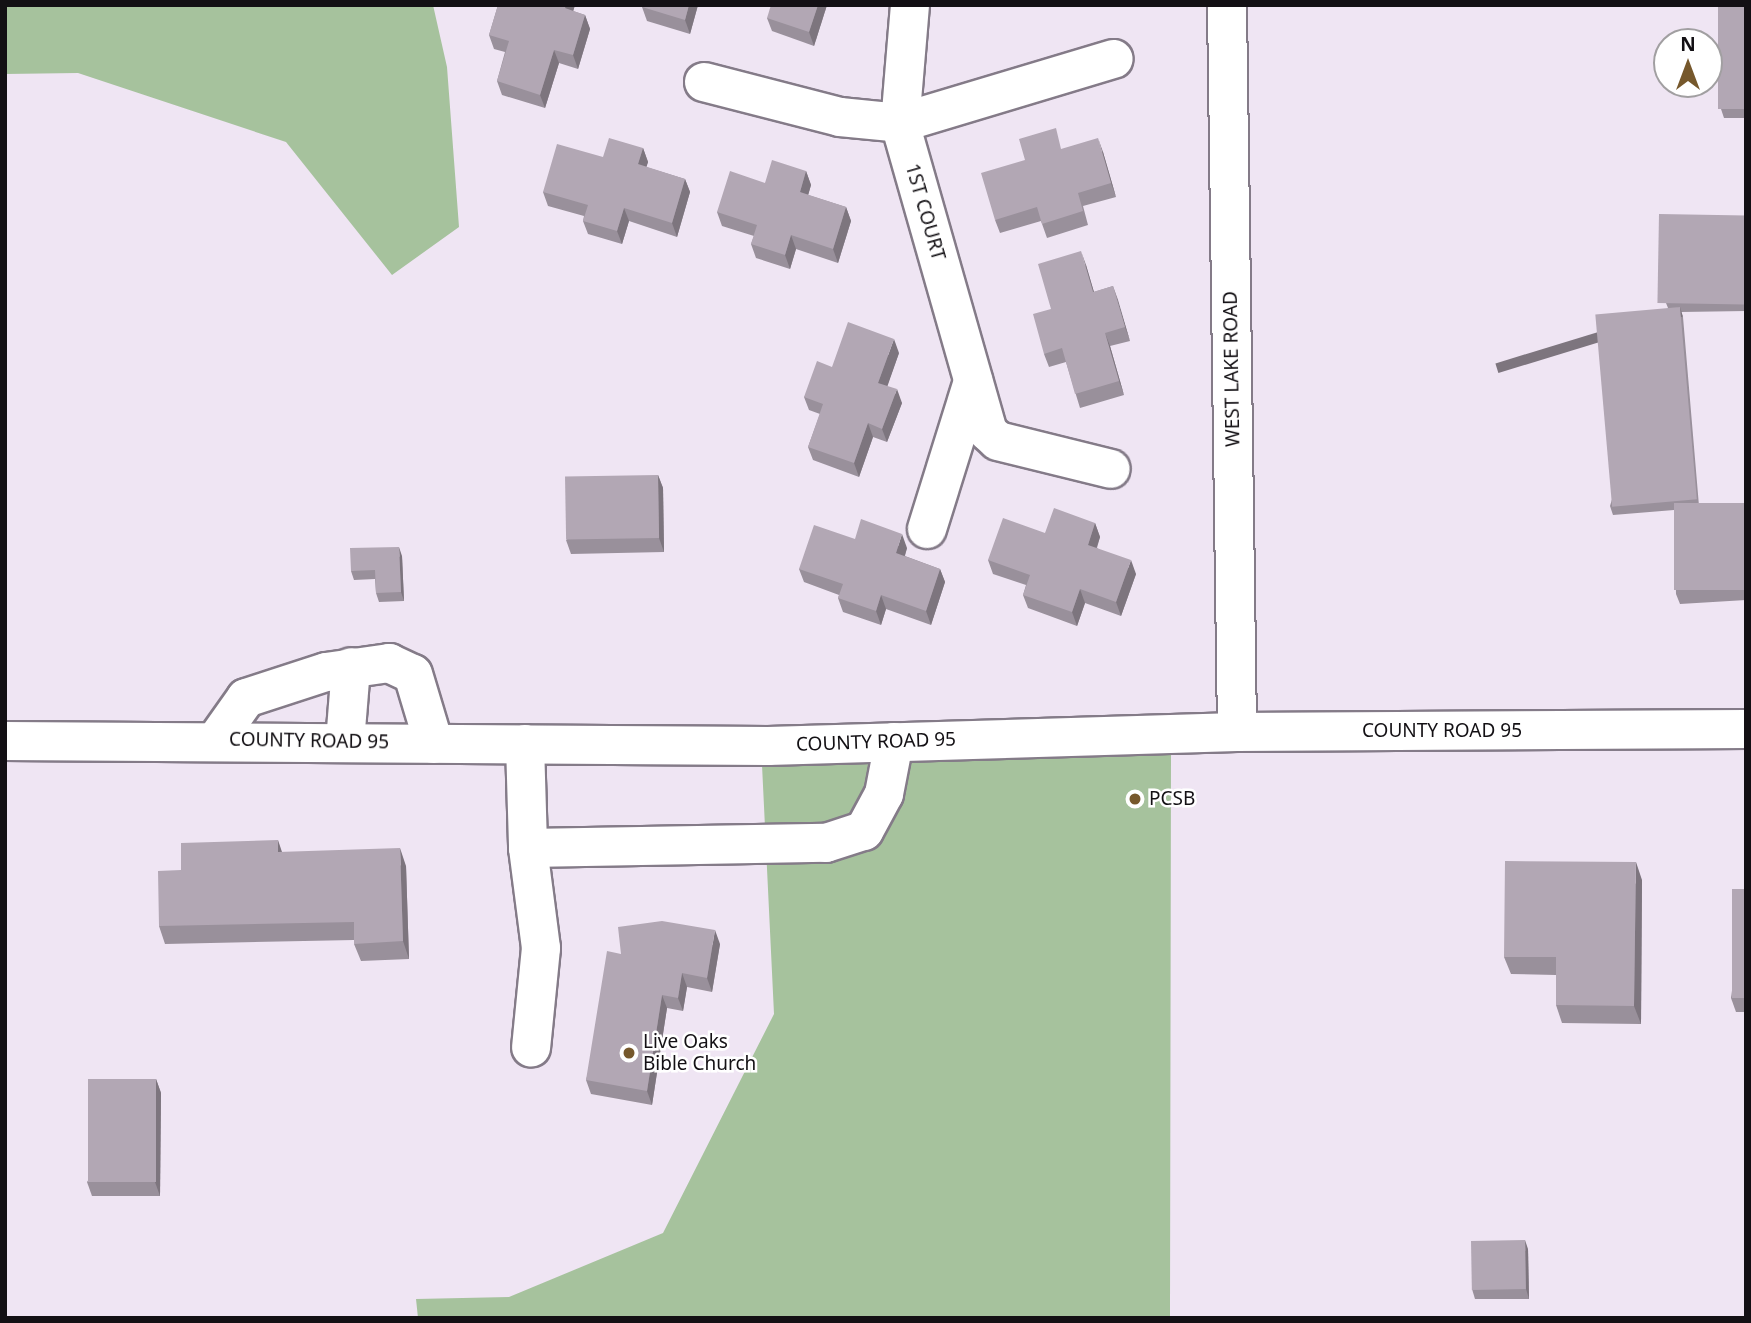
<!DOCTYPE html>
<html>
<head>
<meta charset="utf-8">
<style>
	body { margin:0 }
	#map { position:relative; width:1751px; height:1323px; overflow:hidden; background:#efe5f3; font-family:"Noto Sans",sans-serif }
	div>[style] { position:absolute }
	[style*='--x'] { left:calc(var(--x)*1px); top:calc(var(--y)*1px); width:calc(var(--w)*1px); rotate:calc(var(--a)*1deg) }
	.green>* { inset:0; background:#a6c29d }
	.roads { filter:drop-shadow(2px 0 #847b88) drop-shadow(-2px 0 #847b88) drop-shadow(0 2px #847b88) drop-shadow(0 -2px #847b88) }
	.minor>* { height:38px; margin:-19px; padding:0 19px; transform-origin:19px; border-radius:19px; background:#fff }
	.wall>* { inset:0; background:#99909b }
	.shaded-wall>* { inset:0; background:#7d757e; transform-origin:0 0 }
	.building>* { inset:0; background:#b2a7b4; transform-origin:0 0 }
	.dots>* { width:19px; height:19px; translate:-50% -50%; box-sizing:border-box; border:4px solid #fff; border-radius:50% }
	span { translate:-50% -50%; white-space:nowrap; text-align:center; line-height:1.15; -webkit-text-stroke:5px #fff; paint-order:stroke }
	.street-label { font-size:19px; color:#131014 }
	.poi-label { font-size:19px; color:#131014 }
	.left { translate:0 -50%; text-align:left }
	.frame { position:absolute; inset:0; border:7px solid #131014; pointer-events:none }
	.north { position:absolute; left:1653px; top:28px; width:70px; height:70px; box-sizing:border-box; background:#fff; border:2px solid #a19fa1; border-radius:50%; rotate:0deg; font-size:19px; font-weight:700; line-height:28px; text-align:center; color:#131014 }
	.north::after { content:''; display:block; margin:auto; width:24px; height:32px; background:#76582c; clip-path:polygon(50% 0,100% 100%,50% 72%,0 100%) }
</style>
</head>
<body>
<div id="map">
	<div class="green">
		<i style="clip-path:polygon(5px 5px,433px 5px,447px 67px,459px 227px,392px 275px,286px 142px,78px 73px,5px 74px)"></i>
		<i style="clip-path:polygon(1171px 753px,1170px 1318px,418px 1318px,416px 1299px,509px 1297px,663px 1233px,774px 1014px,762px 765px)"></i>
	</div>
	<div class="roads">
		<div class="minor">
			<i style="--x:910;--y:5;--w:118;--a:94.8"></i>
			<i style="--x:900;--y:123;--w:321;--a:74.1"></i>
			<i style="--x:988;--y:432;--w:13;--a:42"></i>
			<i style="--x:998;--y:441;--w:116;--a:13.9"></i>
			<i style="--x:1227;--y:5;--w:727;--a:89.21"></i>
			<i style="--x:704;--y:82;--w:140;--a:14.4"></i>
			<i style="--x:840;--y:117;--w:60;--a:5.7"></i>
			<i style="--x:900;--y:123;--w:223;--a:-16.7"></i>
			<i style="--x:927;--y:529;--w:155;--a:-72.7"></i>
			<i style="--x:217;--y:739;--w:50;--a:-54.7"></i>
			<i style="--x:246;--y:698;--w:84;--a:-18"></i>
			<i style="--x:326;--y:672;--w:64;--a:-8.1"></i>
			<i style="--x:389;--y:663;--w:26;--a:25"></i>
			<i style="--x:413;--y:674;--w:73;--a:73.3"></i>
			<i style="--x:5;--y:741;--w:763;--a:0.38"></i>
			<i style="--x:768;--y:746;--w:469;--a:-1.7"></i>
			<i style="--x:1237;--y:732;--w:509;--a:-0.34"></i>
			<i style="--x:345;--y:742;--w:75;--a:-85.4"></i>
			<i style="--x:525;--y:744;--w:104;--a:88.3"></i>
			<i style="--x:528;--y:848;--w:101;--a:82.6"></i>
			<i style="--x:541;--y:948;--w:100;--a:95.7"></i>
			<i style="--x:528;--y:848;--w:298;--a:-1"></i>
			<i style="--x:826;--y:843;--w:40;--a:-18"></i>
			<i style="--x:864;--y:831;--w:42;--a:-61.6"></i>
			<i style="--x:884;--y:794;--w:53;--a:-79.1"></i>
		</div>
	</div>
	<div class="wall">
		<i style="clip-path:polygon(498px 5px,575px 5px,573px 11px,585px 15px,590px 29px,578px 69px,559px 63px,545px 108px,502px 95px,497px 81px,505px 52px,494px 49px,489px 35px)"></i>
		<i style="clip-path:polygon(642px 5px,698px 5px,690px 34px,647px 21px,642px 7px)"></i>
		<i style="clip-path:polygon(827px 5px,814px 46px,772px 31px,767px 18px)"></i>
		<i style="clip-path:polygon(1746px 5px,1746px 118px,1724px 118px,1721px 109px)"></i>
		<i style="clip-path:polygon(643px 148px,648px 162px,646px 167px,685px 179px,690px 192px,677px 237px,629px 221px,622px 244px,588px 234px,583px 221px,584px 216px,548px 206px,543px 192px,603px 157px)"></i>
		<i style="clip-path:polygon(1062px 149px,1103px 152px,1116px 197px,1083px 206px,1088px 225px,1047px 238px,1041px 221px,1000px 233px,995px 220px)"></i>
		<i style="clip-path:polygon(806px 171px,811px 185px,808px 195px,846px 207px,851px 221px,838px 263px,796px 249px,790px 269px,756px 258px,751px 244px,754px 236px,722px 226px,717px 212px,765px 183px)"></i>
		<i style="clip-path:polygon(1746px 215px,1746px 311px,1681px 312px,1683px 317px,1699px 506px,1746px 503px,1746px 600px,1680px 604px,1676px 594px,1674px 510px,1613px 515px,1610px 506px,1668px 308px,1666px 303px)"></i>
		<i style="clip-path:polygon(1086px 265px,1094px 292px,1113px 286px,1130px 341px,1110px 346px,1124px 395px,1080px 408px,1066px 362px,1049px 367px,1044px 354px,1051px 309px)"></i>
		<i style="clip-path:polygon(899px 353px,887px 386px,902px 403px,887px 442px,873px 437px,859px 477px,813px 460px,808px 447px,820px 414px,809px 410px,804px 397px,832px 367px)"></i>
		<i style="clip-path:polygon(658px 475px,663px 488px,664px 552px,571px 554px,566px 540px)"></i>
		<i style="clip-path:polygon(1095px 523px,1100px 537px,1097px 548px,1136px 574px,1121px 616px,1085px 603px,1077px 626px,1028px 608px,1023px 595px,1026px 585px,993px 574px,988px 560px,1045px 533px)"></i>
		<i style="clip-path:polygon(855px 539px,907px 548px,905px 556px,940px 569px,945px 582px,931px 625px,886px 609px,881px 625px,843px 612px,838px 598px,839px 595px,804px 582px,799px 569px)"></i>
		<i style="clip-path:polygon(402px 556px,404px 601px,379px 602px,376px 593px,375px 579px,354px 580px,351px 571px)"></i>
		<i style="clip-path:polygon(282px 852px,406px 866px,409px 959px,361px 961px,354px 944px,354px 940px,165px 944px,159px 926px,181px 870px)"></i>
		<i style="clip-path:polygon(1642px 880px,1641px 1024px,1562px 1023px,1556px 1005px,1556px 975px,1511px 974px,1504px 957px)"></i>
		<i style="clip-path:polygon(1746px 889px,1746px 1012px,1736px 1012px,1731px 998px)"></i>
		<i style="clip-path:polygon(720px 944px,712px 992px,687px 987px,683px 1011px,667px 1008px,652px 1105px,591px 1094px,586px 1080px,621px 954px)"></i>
		<i style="clip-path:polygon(156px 1079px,161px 1093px,160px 1196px,92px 1196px,87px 1182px)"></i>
		<i style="clip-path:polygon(1528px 1249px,1529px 1299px,1475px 1299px,1472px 1289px)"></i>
	</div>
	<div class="shaded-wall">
		<i style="clip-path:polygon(566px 5px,575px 5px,570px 22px,565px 8px)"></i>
		<i style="clip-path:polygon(689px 5px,698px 5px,690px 34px,685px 20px)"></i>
		<i style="clip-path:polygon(818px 5px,827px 5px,814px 46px,809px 32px)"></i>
		<i style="clip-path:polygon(585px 15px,590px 29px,578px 69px,573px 55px)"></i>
		<i style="clip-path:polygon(554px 50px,559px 63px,545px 108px,540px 95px)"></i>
		<i style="clip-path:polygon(1098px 138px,1103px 152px,1116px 197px,1111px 183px)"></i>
		<i style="clip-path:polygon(643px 148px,648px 162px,643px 178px,638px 164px)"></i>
		<i style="clip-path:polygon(806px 171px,811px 185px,805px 206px,800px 192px)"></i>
		<i style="clip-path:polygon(685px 179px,690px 192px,677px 237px,672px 223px)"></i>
		<i style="clip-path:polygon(846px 207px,851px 221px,838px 263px,833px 249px)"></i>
		<i style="clip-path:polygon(624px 208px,629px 221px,622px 244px,617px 231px)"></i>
		<i style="clip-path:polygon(791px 235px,796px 249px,790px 269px,785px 255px)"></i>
		<i style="clip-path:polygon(1081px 251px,1086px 265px,1098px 306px,1093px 292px)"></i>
		<i style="clip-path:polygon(1113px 286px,1118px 300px,1130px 341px,1125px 327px)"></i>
		<i style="left:1680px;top:307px;width:10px;height:193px;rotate:73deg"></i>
		<i style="clip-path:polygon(1105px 333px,1110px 346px,1124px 395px,1119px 381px)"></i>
		<i style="clip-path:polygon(894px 339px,899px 353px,884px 396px,878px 383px)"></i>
		<i style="clip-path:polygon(897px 389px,902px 403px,887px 442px,882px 429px)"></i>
		<i style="clip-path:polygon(868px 423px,873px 437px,859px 477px,854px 463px)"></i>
		<i style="clip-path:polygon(658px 475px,663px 488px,664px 552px,659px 538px)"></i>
		<i style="clip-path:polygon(1095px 523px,1100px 537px,1093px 558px,1088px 545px)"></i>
		<i style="clip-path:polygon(902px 534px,907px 548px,901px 567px,896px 553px)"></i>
		<i style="clip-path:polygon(399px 547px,402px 556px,404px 601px,401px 592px)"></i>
		<i style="clip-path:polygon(1131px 560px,1136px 574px,1121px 616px,1116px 602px)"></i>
		<i style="clip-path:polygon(940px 569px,945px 582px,931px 625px,926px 611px)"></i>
		<i style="clip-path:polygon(1080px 589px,1085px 603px,1077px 626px,1072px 612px)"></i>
		<i style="clip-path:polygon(881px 595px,886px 609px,881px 625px,876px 611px)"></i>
		<i style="clip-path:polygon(278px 840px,284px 858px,278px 852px)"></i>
		<i style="clip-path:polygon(400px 848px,406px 866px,409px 959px,403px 941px)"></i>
		<i style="clip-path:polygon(1636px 862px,1642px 880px,1641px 1024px,1634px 1006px)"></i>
		<i style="clip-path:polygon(715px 930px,720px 944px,712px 992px,707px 978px)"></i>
		<i style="clip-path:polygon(682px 973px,687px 987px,683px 1011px,678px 998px)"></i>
		<i style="clip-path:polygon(662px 995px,667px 1008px,652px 1105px,647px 1091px)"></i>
		<i style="clip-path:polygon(156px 1079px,161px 1093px,160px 1196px,155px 1182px)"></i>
		<i style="clip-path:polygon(1525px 1240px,1528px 1249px,1529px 1299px,1526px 1289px)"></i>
	</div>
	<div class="building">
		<i style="clip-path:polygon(498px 5px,566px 5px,565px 8px,585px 15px,573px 55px,554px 50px,540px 95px,497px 81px,509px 41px,489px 35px)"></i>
		<i style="clip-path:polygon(642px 5px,689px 5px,685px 20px,642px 7px)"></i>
		<i style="clip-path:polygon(771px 5px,818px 5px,809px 32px,767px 18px)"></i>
		<i style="left:1718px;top:5px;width:28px;height:104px"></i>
		<i style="clip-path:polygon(1056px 128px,1061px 149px,1098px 138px,1111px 183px,1078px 193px,1083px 211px,1042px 224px,1037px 207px,995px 220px,981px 173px,1025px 160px,1019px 139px)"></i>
		<i style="clip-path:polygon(609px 138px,643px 148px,638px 164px,685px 179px,672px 223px,624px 208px,617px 231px,583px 221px,588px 205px,543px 192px,557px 144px,603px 157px)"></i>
		<i style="clip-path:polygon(772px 160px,806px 171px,800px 192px,846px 207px,833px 249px,791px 235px,785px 255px,751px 244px,757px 225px,717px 212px,730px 171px,765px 183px)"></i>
		<i style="left:1659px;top:214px;width:87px;height:89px;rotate:1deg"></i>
		<i style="clip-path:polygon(1081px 251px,1093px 292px,1113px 286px,1125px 327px,1105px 333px,1119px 381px,1075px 394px,1062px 348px,1044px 354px,1033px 314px,1051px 309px,1038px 264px)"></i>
		<i style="left:1680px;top:307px;width:193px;height:85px;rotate:85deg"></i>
		<i style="clip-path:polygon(848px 322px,894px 339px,878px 383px,897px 389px,882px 429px,868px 423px,854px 463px,808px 447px,823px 404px,804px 397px,817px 361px,832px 367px)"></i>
		<i style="left:658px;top:475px;width:63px;height:93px;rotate:89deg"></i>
		<i style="left:1746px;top:503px;width:87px;height:72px;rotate:90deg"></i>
		<i style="clip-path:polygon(1054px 508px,1095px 523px,1088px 545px,1131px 560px,1116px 602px,1080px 589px,1072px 612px,1023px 595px,1030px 575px,988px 560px,1003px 518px,1045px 533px)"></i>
		<i style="clip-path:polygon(861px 519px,902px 534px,896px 553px,940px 569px,926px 611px,881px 595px,876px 611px,838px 598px,843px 584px,799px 569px,814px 525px,855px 539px)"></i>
		<i style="clip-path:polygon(399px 547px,401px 592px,376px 593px,375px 570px,351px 571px,350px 548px)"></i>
		<i style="clip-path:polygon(278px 840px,278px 852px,400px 848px,403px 941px,354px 944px,354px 922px,159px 926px,158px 871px,181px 870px,181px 843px)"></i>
		<i style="clip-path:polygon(1505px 861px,1636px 862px,1634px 1006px,1556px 1005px,1556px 957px,1504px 957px)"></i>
		<i style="left:1732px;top:889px;width:14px;height:109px"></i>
		<i style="clip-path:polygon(662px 921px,715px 930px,707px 978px,682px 973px,678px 998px,662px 995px,647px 1091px,586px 1080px,607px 951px,621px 954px,618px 927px)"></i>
		<i style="left:88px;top:1079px;width:68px;height:103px"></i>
		<i style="left:1525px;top:1240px;width:49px;height:54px;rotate:89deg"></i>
	</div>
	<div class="dots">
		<i style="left:1135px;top:799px;background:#76582c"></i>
		<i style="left:629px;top:1053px;background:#76582c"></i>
	</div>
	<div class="street-label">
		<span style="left:925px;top:212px;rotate:74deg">1ST COURT</span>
		<span style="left:1232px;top:369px;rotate:-91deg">WEST LAKE ROAD</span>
		<span style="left:1442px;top:731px">COUNTY ROAD 95</span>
		<span style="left:309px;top:741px;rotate:1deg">COUNTY ROAD 95</span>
		<span style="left:876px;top:742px;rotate:-2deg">COUNTY ROAD 95</span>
	</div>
	<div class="poi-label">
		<span class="left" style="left:1149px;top:799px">PCSB</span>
		<span class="left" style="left:643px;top:1053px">Live Oaks<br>Bible Church</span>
	</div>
	<div class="frame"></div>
	<div class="north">N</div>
</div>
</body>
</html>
